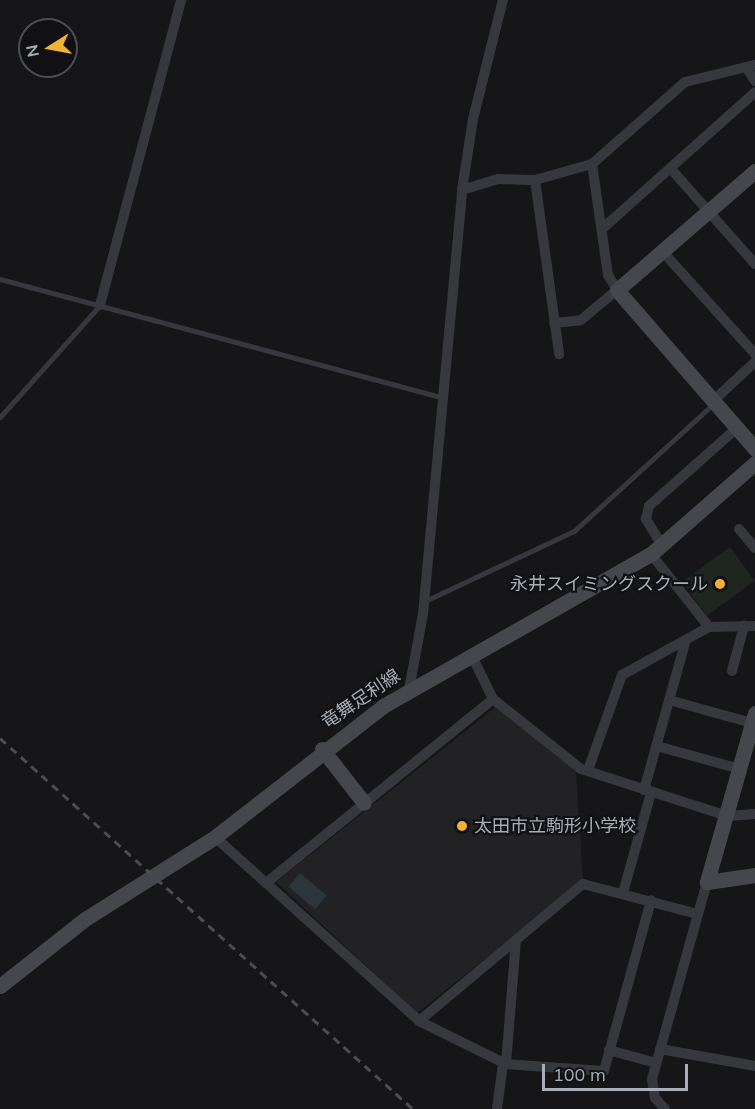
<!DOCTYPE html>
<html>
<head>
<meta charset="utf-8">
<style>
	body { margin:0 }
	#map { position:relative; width:755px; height:1109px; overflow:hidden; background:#161618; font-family:Mulish,"Noto Sans JP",sans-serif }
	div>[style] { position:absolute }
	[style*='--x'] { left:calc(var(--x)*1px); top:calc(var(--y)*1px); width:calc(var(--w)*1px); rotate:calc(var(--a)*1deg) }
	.built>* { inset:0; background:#222225 }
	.green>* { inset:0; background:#1e261f; transform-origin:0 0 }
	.water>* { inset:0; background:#2c353c; transform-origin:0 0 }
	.lane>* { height:5px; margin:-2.5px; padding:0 2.5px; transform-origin:2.5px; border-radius:2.5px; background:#37383d }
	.street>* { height:10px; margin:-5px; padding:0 5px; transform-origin:5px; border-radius:5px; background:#37383d }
	.secondary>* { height:15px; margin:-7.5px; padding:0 7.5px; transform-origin:7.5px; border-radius:7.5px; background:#45474d }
	.rail>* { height:3px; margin-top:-1.5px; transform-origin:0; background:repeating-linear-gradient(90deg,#4a4c52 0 8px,transparent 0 14px) }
	.dots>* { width:16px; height:16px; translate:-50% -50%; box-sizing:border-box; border:3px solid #111113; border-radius:50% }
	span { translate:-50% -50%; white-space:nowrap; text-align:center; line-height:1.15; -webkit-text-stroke:4.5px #111113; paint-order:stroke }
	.poi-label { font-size:18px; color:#a8adb8 }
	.right { translate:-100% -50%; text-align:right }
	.left { translate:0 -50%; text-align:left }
	.street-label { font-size:18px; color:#a8adb8 }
	.north { position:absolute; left:18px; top:18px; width:60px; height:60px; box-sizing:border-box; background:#111113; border:2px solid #4d4f55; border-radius:50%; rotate:259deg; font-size:16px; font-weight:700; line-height:24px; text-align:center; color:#a8adb8 }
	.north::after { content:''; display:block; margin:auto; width:21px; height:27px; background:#f2b134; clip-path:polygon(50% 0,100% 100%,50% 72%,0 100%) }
	.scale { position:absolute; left:542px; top:1064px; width:146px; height:27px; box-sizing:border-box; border:3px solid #a8adb8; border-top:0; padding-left:8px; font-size:18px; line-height:21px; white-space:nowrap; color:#a8adb8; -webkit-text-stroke:4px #111113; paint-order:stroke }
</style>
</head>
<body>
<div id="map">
	<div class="built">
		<i style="clip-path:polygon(497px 706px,576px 771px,583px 881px,417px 1013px,276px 882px)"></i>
	</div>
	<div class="green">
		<i style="left:730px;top:547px;width:42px;height:59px;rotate:54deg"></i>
	</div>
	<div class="water">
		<i style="left:300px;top:873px;width:35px;height:18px;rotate:40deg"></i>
	</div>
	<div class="lane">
		<i style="--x:0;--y:279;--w:456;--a:15"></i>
		<i style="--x:0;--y:417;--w:150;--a:-48.2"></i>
		<i style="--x:425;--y:601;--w:165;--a:-25.2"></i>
		<i style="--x:574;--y:531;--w:188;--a:-42.4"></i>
	</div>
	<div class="street">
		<i style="--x:746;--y:67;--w:17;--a:57"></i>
		<i style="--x:671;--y:169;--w:127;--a:48.5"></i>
		<i style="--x:535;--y:180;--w:176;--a:82.1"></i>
		<i style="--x:462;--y:190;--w:38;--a:-17"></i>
		<i style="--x:498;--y:179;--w:37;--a:2"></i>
		<i style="--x:535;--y:180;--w:59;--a:-15.7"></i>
		<i style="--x:592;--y:164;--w:124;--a:-41.4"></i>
		<i style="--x:685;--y:82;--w:72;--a:-13.7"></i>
		<i style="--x:602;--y:229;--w:205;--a:-41.8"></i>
		<i style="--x:662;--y:251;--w:139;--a:47.9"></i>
		<i style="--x:100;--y:305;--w:316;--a:-75.1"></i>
		<i style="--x:554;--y:323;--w:27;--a:-6"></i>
		<i style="--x:581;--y:320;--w:47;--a:-39.8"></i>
		<i style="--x:617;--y:290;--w:17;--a:-121"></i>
		<i style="--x:608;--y:275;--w:112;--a:-98.2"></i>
		<i style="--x:713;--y:401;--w:57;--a:-42.9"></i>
		<i style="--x:739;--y:529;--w:25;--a:50"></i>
		<i style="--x:662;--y:545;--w:31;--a:-122"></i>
		<i style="--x:646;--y:519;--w:13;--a:-77"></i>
		<i style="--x:649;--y:506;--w:118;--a:-41.6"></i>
		<i style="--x:651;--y:554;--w:93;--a:51.5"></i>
		<i style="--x:472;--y:656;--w:48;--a:64"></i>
		<i style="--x:493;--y:699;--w:112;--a:38.5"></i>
		<i style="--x:581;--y:769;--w:153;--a:17.8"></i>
		<i style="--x:727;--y:816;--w:28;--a:-4"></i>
		<i style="--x:732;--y:671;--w:47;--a:-75.1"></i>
		<i style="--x:409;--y:690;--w:77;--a:-79.6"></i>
		<i style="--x:423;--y:614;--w:426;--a:-84.7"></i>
		<i style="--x:462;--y:190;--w:72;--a:-81.2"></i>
		<i style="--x:473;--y:119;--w:123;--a:-75.9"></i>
		<i style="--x:669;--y:700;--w:86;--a:15.5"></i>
		<i style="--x:657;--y:746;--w:86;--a:15.5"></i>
		<i style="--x:588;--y:770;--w:101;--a:-70.3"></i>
		<i style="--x:622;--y:675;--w:99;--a:-28.9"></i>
		<i style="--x:709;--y:627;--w:46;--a:-1.2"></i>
		<i style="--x:644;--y:790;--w:156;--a:-74.4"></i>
		<i style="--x:215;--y:837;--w:275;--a:42"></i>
		<i style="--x:419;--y:1021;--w:97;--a:26.3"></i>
		<i style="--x:506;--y:1064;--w:98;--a:4.1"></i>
		<i style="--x:604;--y:1071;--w:177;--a:-74.6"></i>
		<i style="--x:266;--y:883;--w:292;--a:-39"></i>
		<i style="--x:623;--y:893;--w:104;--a:-74.4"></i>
		<i style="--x:419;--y:1021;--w:214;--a:-39.9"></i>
		<i style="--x:583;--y:884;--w:118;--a:14.7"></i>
		<i style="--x:660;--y:1049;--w:97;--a:10.1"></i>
		<i style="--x:609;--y:1050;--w:49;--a:15.5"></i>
		<i style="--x:506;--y:1064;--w:124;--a:-85.4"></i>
		<i style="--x:497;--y:1109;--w:46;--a:-82.6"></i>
		<i style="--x:665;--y:1109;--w:15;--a:-132"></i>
		<i style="--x:655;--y:1098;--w:19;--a:-99"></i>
		<i style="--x:652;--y:1079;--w:205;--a:-74.4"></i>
	</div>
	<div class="secondary">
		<i style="--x:755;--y:171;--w:182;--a:139.2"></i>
		<i style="--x:617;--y:290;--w:211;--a:49"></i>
		<i style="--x:755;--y:713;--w:176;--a:105.9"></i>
		<i style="--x:707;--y:882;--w:49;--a:-8.3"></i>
		<i style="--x:322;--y:749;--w:68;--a:52.1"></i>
		<i style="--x:0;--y:986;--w:108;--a:-38.2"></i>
		<i style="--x:85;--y:919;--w:154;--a:-32.2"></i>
		<i style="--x:215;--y:837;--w:213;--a:-37.9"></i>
		<i style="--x:383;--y:706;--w:308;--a:-29.6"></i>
		<i style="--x:651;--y:554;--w:138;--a:-41.2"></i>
	</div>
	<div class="rail">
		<i style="--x:0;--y:738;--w:555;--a:41.93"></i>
	</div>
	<div class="dots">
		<i style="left:720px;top:584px;background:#f2b134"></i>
		<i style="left:462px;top:826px;background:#f2b134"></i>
	</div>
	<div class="poi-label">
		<span class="right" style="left:708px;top:584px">永井スイミングスクール</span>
		<span class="left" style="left:474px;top:826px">太田市立駒形小学校</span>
	</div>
	<div class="street-label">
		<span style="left:361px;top:699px;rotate:-34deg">竜舞足利線</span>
	</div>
	<div class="north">N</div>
	<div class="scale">100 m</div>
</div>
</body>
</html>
